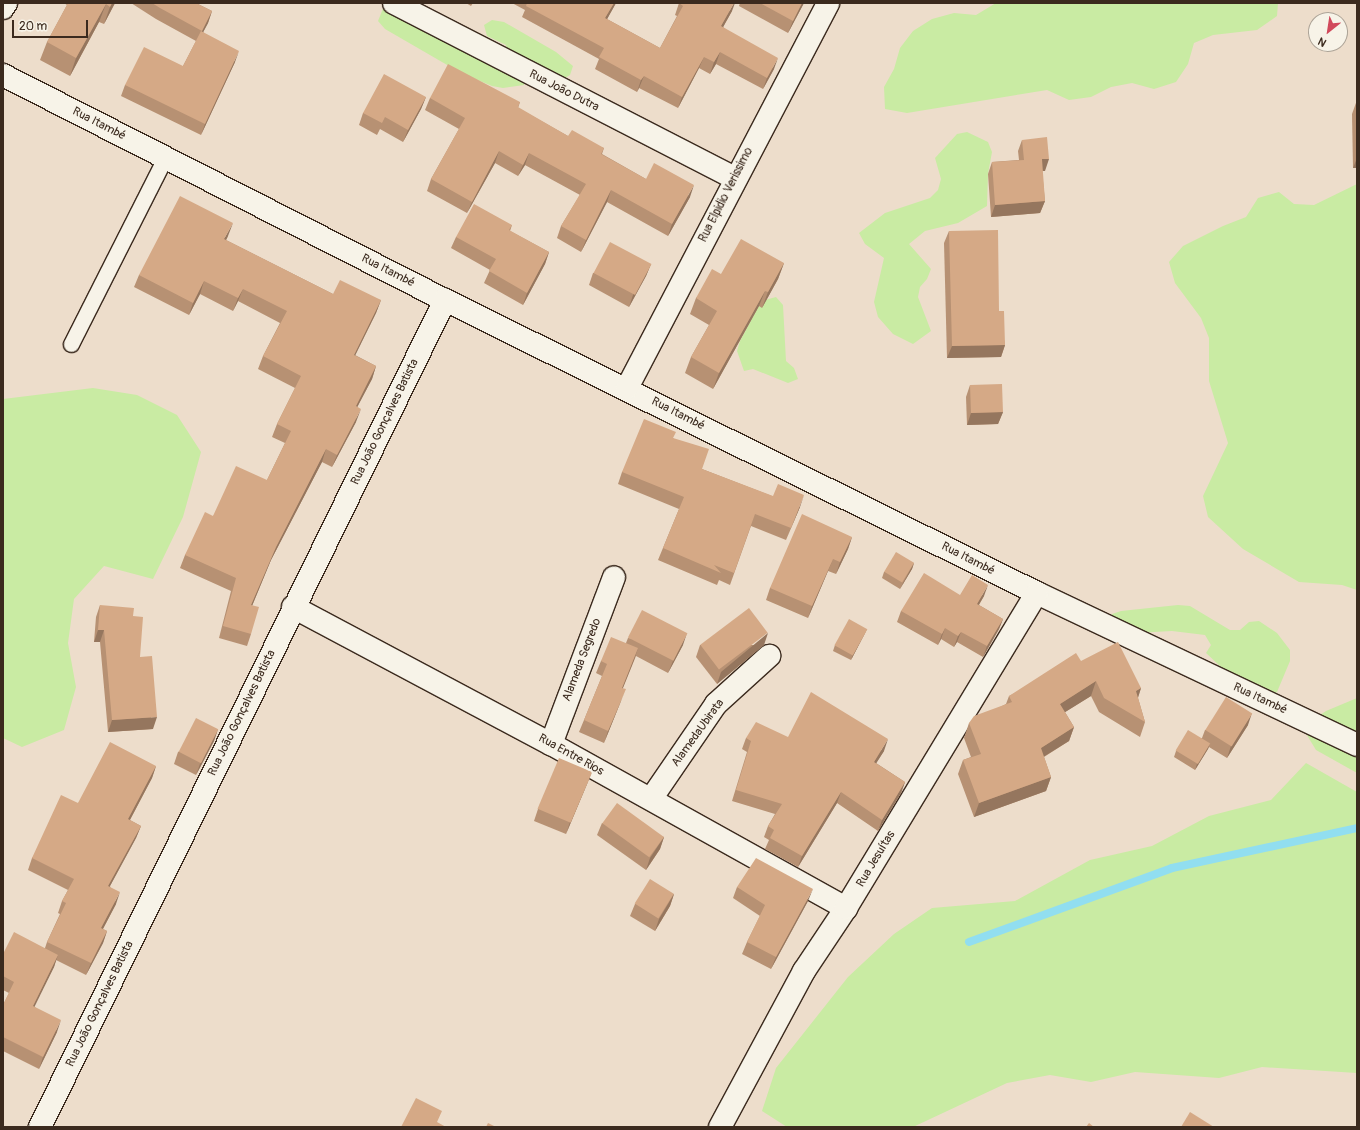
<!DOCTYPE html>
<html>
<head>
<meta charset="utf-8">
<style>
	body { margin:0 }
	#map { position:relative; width:1360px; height:1130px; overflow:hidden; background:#edddcb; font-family:Pangolin,sans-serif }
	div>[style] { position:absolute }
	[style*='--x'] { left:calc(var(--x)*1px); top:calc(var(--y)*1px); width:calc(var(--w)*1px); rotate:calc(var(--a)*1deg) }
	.green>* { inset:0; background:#c9eba3 }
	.stream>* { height:8px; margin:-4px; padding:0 4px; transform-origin:4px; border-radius:4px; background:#91def0 }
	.roads { filter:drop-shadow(1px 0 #3b2a1e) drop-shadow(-1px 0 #3b2a1e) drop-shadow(0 1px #3b2a1e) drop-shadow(0 -1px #3b2a1e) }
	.service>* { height:15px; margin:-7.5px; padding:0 7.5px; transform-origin:7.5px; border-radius:7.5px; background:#f7f3e8 }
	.minor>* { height:22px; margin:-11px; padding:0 11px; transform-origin:11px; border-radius:11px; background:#f7f3e8 }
	.wall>* { inset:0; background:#b79173 }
	.shaded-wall>* { inset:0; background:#95765e }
	.building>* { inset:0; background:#d5a986; transform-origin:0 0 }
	span { translate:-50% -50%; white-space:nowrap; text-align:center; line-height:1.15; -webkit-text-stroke:4px #f7f3e8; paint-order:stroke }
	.street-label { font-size:12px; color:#3b2a1e }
	.frame { position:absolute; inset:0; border:4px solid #3b2a1e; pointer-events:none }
	.north { position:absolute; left:1308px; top:12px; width:40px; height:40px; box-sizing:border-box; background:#f7f3e8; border:1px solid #aca397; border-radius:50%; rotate:210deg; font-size:11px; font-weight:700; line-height:16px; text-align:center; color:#3b2a1e }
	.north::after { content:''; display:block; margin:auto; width:14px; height:18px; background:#d1495b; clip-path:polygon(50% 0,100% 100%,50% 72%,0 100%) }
	.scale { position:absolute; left:12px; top:20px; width:76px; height:18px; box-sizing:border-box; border:2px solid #3b2a1e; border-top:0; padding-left:5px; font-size:12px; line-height:14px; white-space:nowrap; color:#3b2a1e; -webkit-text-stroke:3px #f7f3e8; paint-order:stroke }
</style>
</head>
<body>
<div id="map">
	<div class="green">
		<i style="clip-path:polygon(996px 3px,1278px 3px,1277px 16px,1257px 30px,1213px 35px,1194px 43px,1188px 64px,1176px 82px,1154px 89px,1132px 83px,1111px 87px,1091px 97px,1069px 100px,1047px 90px,907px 113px,885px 109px,884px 87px,894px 69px,900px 48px,913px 31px,932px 19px,954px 13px,976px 15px)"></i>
		<i style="clip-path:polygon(384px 6px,507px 56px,506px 45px,487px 36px,484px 25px,492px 20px,504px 22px,556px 52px,573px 66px,570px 75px,560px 81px,528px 74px,524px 85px,503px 88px,492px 86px,461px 73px,385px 29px,378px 21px)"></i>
		<i style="clip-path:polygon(967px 132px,988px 142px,992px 152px,988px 174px,987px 206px,958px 223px,925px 231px,909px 244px,931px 269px,927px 279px,920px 287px,918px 297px,931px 331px,913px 344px,893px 334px,878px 317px,874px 302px,884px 258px,865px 244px,859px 233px,885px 213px,930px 198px,938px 190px,941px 179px,935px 158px,957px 134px)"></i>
		<i style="clip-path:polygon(1357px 184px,1357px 590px,1342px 585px,1299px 582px,1243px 549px,1208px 517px,1203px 496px,1228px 443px,1209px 381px,1209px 338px,1201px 318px,1175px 283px,1169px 262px,1183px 246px,1223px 226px,1246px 217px,1258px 198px,1279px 192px,1294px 204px,1314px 205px)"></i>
		<i style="clip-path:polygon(776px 297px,783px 305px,786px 361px,794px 368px,798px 379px,788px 383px,753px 369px,744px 371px,737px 351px,740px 341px,758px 307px,765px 300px)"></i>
		<i style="clip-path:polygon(93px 388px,137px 395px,177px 415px,201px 452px,183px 517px,153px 579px,104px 566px,74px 599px,68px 643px,76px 687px,64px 730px,22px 747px,3px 738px,3px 399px)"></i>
		<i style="clip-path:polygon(1178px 605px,1190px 606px,1230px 630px,1240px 630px,1249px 622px,1259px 621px,1277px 633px,1290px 650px,1290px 661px,1277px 692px,1265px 698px,1213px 673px,1221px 667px,1206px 653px,1211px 645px,1205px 635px,1172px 631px,1136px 633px,1112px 626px,1112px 614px,1121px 611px)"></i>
		<i style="clip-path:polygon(1357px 698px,1357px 773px,1316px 750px,1305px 732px,1310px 722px,1326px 711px)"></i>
		<i style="clip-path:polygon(1306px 763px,1357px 792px,1357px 1073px,1262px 1067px,1219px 1078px,1135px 1072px,1091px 1082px,1050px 1075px,1007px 1083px,913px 1127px,787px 1127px,762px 1111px,776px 1068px,848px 977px,894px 934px,932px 908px,1015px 901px,1090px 860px,1152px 846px,1209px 816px,1271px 800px)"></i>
	</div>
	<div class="stream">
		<i style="--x:969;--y:942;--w:216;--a:-20"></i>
		<i style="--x:1172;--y:868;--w:189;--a:-12.2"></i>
	</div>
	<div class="roads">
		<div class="service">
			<i style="--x:71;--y:344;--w:208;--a:-63.2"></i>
		</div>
		<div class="minor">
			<i style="--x:394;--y:3;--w:383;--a:27.2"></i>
			<i style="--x:3;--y:8;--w:6;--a:-59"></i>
			<i style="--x:3;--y:75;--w:496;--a:27"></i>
			<i style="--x:445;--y:300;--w:661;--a:26.33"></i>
			<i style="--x:1037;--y:593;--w:354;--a:25.4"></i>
			<i style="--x:627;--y:388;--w:434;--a:-62.4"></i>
			<i style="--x:293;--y:607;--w:292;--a:28"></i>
			<i style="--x:551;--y:744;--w:338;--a:29.1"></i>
			<i style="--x:551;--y:744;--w:178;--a:-69.3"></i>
			<i style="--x:651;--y:799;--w:115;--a:-55.6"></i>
			<i style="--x:716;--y:704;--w:72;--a:-42.2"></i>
			<i style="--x:40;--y:1127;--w:921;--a:-63.91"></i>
			<i style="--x:720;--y:1127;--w:177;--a:-61.7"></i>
			<i style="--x:804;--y:971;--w:76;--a:-56.3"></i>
			<i style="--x:846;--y:908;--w:368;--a:-58.8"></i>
		</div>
	</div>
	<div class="wall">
		<i style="clip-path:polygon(64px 3px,115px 3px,104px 24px,99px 22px,70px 76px,40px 60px,47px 42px,67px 5px)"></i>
		<i style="clip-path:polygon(131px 3px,196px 3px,212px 11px,208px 23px,203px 32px,235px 62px,201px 135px,121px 96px,125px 85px,183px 66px,196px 41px,156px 19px)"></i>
		<i style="clip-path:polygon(466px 3px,473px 3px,471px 6px)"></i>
		<i style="clip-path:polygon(512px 3px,616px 3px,607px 19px,660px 48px,677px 16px,675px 15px,679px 3px,732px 11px,723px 27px,774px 69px,763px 89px,716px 64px,710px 74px,699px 68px,678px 108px,639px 88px,637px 92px,595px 69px,599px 59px,522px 17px,525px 10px)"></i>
		<i style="clip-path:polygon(740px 3px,804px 3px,788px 33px,739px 6px)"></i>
		<i style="clip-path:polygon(426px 97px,421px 109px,403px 142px,380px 129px,377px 135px,359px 125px,363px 113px)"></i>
		<i style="clip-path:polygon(430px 98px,520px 102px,518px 108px,568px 136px,604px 148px,602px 154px,646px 179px,690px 197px,668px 236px,607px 202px,581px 252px,557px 238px,561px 226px,580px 195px,525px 165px,518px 176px,495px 163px,467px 213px,427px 191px,431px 179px,459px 129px,425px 110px)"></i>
		<i style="clip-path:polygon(1357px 100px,1357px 168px,1353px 168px,1352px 114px)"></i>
		<i style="clip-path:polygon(1022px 140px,1045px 171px,1042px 171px,1045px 201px,1040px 213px,991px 217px,988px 174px,992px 162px,1019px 160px,1018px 151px)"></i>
		<i style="clip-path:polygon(512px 225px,510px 231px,549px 252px,545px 264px,523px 305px,484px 283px,490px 270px,451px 248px,456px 237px)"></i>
		<i style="clip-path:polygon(949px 231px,999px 311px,1005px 345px,1001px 357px,947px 358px,944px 243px)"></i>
		<i style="clip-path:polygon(228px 236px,226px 240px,333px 294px,381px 300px,376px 313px,355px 355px,376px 366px,372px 379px,357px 407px,356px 422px,332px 467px,322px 462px,271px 560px,252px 606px,251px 634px,247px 646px,219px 638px,231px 591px,180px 568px,185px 555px,213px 516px,267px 480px,285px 443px,272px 437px,277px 424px,295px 388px,258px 369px,263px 356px,280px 323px,238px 301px,233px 311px,200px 294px,189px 315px,134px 287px,139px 275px)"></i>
		<i style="clip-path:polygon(784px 263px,778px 279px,762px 308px,759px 306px,713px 389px,685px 373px,691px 357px,709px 325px,690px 314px,696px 298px,721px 274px)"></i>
		<i style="clip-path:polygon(651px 264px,646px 276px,629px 307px,589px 285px,593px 273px)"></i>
		<i style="clip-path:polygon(970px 385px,1003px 412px,998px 424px,967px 425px,966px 397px)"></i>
		<i style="clip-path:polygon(673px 438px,702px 469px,800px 507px,786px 540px,751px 526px,730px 585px,719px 580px,717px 585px,658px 560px,679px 509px,618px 484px,622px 472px)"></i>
		<i style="clip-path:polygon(852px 537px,848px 549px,836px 574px,828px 571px,808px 618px,766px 600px,770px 588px)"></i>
		<i style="clip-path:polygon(914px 563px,912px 569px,900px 589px,882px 578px,884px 572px)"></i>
		<i style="clip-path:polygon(960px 595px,984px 596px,979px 605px,1003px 619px,999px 629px,983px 657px,957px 642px,954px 647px,941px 639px,938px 645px,897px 622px,901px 611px)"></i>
		<i style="clip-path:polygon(100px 605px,140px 657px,153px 729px,108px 732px,100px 642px,94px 642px,96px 617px)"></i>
		<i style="clip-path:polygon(867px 629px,864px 635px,851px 660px,833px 651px,835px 645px)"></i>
		<i style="clip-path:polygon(628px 638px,683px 645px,668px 673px,636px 656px,623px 688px,621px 701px,604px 743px,579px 732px,584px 720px,602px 676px,596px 673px,601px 661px,626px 643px)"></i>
		<i style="clip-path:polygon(700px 645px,764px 645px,717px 684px,696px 657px)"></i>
		<i style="clip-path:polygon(1081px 661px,1141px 688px,1138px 698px,1145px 722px,1140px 737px,1099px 712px,1091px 696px,1065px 712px,1074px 727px,1069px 741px,1044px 757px,1051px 777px,1046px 791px,974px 817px,958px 774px,963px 760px,971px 757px,964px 738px,969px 723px,1006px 704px,1009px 696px)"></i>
		<i style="clip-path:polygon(1248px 725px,1227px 758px,1209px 747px,1208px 749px,1195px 770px,1174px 757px,1176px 751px,1202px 738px,1205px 730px)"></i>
		<i style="clip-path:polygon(218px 729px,214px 741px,196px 775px,174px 764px,178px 752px)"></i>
		<i style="clip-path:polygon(788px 737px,884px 751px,876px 763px,905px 782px,901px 793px,878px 831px,837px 803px,798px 867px,765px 849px,769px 840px,764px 837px,768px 826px,775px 814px,732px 801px,747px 752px,742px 749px,746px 738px)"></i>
		<i style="clip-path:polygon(156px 766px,152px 778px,130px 820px,141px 826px,136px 838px,110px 886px,116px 904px,103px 929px,107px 931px,103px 943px,86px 975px,56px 960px,54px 967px,34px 1006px,57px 1032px,39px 1069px,3px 1051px,3px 1005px,9px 993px,3px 990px,3px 954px,45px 948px,47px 942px,60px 914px,58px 913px,62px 901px,68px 890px,28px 870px,32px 858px,78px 803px)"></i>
		<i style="clip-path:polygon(592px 772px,587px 784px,566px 834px,534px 821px,538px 809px)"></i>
		<i style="clip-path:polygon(602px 823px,664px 837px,660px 849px,646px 870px,597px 835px)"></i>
		<i style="clip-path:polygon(737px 887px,808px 901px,771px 969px,742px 954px,747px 942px,760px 916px,733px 898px)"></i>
		<i style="clip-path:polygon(674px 894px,670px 906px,655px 931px,630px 916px,635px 904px)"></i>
	</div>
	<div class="shaded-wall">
		<i style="clip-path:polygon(112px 3px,115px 3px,104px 24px,110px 7px)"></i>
		<i style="clip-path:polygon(614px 3px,616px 3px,601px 30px,605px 18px)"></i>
		<i style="clip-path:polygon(734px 3px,735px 3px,732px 11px,717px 38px,721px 26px)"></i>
		<i style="clip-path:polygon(802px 3px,804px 3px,788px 33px,793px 21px)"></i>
		<i style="clip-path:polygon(106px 4px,99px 22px,70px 76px,76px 58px)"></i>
		<i style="clip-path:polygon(212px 11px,208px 23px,198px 42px,202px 31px)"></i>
		<i style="clip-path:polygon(239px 51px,235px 62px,201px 135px,205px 124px)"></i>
		<i style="clip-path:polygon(720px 52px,716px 64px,710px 74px,714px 62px)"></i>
		<i style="clip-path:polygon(704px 57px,699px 68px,678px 108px,682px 97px)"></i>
		<i style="clip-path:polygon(778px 58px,774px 69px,763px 89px,767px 78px)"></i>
		<i style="clip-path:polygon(644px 76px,639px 88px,637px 92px,641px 80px)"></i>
		<i style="clip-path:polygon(426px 97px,421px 109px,403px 142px,408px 130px)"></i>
		<i style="clip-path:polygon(499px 151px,495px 163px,467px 213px,472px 202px)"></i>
		<i style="clip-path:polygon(529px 153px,525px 165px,518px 176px,523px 165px)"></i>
		<i style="clip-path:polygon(1357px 158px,1357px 168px,1353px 168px)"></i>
		<i style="clip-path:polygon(1042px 159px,1049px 159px,1045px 171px,1037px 171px)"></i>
		<i style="clip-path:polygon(694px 185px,690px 197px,668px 236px,672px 224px)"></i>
		<i style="clip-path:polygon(611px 190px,607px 202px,581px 252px,586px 240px)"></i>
		<i style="clip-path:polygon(1045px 201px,1040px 213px,991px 217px,995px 205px)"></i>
		<i style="clip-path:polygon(233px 223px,228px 236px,220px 252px,224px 239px)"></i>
		<i style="clip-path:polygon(549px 252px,545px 264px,523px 305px,527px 293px)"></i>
		<i style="clip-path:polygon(784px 263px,778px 279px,762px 308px,768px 292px)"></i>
		<i style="clip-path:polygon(651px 264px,646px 276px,629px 307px,633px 295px)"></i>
		<i style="clip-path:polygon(204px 281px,200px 294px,189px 315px,193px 303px)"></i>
		<i style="clip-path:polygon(243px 289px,238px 301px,233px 311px,238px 298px)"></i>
		<i style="clip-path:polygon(765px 291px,759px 306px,713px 389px,719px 373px)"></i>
		<i style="clip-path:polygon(381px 300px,376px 313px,349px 368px,354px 355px)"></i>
		<i style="clip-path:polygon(1005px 345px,1001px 357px,947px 358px,952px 346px)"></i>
		<i style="clip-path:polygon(376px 366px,372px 379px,351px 419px,356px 406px)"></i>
		<i style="clip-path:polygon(361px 409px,356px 422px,332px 467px,337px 455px)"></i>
		<i style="clip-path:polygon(1003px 412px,998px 424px,967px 425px,971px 413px)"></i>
		<i style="clip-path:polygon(326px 449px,322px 462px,271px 560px,247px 618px,251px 605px,276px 547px)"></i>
		<i style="clip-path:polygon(804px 495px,800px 507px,786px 540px,791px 528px)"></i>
		<i style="clip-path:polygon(852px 537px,848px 549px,836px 574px,840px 562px)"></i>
		<i style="clip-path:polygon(833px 559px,828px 571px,808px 618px,812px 606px)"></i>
		<i style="clip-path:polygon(914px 563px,912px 569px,900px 589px,903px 583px)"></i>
		<i style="clip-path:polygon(988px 585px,984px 596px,973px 614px,977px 604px)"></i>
		<i style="clip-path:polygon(1003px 619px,999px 629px,983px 657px,987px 646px)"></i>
		<i style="clip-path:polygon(945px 628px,941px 639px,938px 645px,942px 634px)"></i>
		<i style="clip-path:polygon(867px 629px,864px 635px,851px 660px,853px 654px)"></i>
		<i style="clip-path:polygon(98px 630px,104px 630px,100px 642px,94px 642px)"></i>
		<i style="clip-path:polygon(961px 632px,957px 642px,954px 647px,958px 636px)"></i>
		<i style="clip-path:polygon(687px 633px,683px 645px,668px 673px,673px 661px)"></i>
		<i style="clip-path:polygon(768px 633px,764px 645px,717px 684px,721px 672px)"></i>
		<i style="clip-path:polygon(638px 648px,634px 660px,618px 700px,622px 688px)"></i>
		<i style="clip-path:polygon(1096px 681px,1091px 696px,1054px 719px,1060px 704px)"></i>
		<i style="clip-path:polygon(1141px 688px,1136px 703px,1136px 691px)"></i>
		<i style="clip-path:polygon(626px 689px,621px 701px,604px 743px,608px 731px)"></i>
		<i style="clip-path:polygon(1252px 713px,1248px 725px,1227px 758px,1231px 746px)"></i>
		<i style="clip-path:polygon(157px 717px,153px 729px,108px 732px,112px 720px)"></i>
		<i style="clip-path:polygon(1074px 727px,1069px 741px,1035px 762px,1041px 748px)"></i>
		<i style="clip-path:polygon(218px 729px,214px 741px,196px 775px,200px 764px)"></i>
		<i style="clip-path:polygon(888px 739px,884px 751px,870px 773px,874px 762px)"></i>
		<i style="clip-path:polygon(1210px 743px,1208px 749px,1195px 770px,1197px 764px)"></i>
		<i style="clip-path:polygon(156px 766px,152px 778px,124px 831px,128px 819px)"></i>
		<i style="clip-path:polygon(592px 772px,587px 784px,566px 834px,570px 822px)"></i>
		<i style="clip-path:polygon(1051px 777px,1046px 791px,974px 817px,979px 803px)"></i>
		<i style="clip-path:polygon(905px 782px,901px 793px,878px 831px,882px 820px)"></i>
		<i style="clip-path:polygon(841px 792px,837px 803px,798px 867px,802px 856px)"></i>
		<i style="clip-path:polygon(141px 826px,136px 838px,104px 897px,108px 886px)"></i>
		<i style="clip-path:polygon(664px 837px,660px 849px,646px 870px,650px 858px)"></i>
		<i style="clip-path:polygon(813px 889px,808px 901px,771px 969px,776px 957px)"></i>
		<i style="clip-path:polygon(120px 892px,116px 904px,97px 940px,101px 928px)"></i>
		<i style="clip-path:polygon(674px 894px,670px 906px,655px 931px,659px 919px)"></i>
		<i style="clip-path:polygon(107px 931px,103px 943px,86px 975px,91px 963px)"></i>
		<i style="clip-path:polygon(58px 955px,54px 967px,29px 1018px,33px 1006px)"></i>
		<i style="clip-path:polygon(61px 1020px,57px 1032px,39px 1069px,43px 1057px)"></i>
	</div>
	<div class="building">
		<i style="clip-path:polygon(68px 3px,112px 3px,110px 7px,106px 4px,76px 58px,47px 42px)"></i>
		<i style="clip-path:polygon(152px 3px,196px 3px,212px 11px,202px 31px,160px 8px)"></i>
		<i style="clip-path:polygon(527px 3px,614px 3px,605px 18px,660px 48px,683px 6px,679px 3px,734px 3px,721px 26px,778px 58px,767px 78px,720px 52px,714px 62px,704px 57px,682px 97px,644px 76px,641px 80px,599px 57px,604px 48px,526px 6px)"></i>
		<i style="clip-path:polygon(760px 3px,802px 3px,793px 21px)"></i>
		<i style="clip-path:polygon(201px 31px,239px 51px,205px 124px,125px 85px,144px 47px,183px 66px)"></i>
		<i style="clip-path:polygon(448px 64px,520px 102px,518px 107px,568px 136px,572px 130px,604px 148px,601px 154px,646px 179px,654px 163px,694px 185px,672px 224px,611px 190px,586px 240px,561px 226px,586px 184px,529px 153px,523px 165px,499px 151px,472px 202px,431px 179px,465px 118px,430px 98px)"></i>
		<i style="clip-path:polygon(384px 74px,426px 97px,408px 130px,385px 117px,382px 123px,363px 113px)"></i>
		<i style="clip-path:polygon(1047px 137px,1049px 159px,1042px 159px,1045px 201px,995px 205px,992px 162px,1024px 160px,1022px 140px)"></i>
		<i style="clip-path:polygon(180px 196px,233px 223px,224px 239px,333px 294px,340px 280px,381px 300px,354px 355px,376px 366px,356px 406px,361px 409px,337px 455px,326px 449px,276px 547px,251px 605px,259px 607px,251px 634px,223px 626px,236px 578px,185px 555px,205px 512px,213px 516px,236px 466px,267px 480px,291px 431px,277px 424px,301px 376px,263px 356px,287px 311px,243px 289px,238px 298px,204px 281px,193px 303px,139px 275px)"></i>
		<i style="clip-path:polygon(474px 204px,512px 225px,509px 230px,549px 252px,527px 293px,489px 271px,496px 259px,456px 237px)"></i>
		<i style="clip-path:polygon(998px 230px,999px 311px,1004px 311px,1005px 345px,952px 346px,949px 231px)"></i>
		<i style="clip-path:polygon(741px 239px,784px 263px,768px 292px,765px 291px,719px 373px,691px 357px,717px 311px,696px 298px,712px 269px,721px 274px)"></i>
		<i style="left:610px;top:242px;width:47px;height:35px;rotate:28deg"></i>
		<i style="left:1002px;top:384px;width:28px;height:32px;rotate:88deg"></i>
		<i style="clip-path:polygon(644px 419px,676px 432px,673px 438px,709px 449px,702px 469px,773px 496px,778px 484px,804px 495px,791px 528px,755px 514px,734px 573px,714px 565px,721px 573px,663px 548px,684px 497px,622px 472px)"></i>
		<i style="clip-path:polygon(802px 514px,852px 537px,840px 562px,833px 559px,812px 606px,770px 588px)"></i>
		<i style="left:896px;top:552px;width:21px;height:23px;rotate:31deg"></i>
		<i style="clip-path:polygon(924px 573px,960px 595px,972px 575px,988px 585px,977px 604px,1003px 619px,987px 646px,961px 632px,958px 636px,945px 628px,942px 634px,901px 611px)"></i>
		<i style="clip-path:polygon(100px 605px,134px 608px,133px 616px,143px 617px,140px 657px,152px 656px,157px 717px,112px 720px,104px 630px,98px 630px)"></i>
		<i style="left:749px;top:608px;width:31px;height:61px;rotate:53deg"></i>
		<i style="left:642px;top:610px;width:51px;height:31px;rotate:27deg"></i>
		<i style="left:849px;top:619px;width:21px;height:30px;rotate:29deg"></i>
		<i style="clip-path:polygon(611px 637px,638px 648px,622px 688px,626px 689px,608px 731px,584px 720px,607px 664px,601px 661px)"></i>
		<i style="clip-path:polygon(1118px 642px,1141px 688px,1136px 691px,1145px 722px,1104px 698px,1096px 681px,1060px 704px,1074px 727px,1041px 748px,1051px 777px,979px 803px,963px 760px,981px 754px,969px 723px,974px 716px,1012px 702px,1009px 696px,1076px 653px,1081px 661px)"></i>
		<i style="clip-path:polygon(811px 692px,888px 739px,874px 762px,905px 782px,882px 820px,841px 792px,802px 856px,770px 838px,774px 830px,768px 826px,782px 804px,736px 790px,751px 741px,746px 738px,756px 722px,788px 737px)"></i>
		<i style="left:1226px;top:697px;width:31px;height:39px;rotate:32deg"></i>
		<i style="left:196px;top:718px;width:25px;height:38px;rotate:27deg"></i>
		<i style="left:1188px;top:730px;width:26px;height:24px;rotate:31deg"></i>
		<i style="clip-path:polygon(110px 742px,156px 766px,128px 819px,141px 826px,108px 886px,120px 892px,101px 928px,107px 931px,91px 963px,47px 942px,66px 903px,62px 901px,74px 879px,32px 858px,61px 795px,78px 803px)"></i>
		<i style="left:559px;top:758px;width:36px;height:55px;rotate:23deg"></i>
		<i style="left:617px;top:803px;width:58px;height:25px;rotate:36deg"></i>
		<i style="clip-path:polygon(756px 858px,813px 889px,776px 957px,747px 942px,765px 905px,737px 887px)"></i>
		<i style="left:650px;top:879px;width:28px;height:29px;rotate:32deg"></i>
		<i style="clip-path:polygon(14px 932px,58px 955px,33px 1006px,61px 1020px,43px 1057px,3px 1037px,3px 1005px,14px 982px,3px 976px,3px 954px)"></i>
		<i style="clip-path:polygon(416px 1098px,442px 1111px,437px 1122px,446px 1127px,401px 1127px)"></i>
		<i style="clip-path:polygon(1190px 1112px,1214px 1127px,1181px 1127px)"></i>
		<i style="clip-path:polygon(488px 1123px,496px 1127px,486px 1127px)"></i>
		<i style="clip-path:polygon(1089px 1123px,1094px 1127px,1086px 1127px)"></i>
	</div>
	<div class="street-label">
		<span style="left:564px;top:91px;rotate:27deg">Rua João Dutra</span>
		<span style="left:99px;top:124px;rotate:27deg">Rua Itambé</span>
		<span style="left:726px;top:195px;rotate:-63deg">Rua Elpidio Verissimo</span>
		<span style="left:388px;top:271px;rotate:27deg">Rua Itambé</span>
		<span style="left:678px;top:414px;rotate:27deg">Rua Itambé</span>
		<span style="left:385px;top:422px;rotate:-64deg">Rua João Gonçalves Batista</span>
		<span style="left:968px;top:559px;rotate:27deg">Rua Itambé</span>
		<span style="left:582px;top:660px;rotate:-69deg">Alameda Segredo</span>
		<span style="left:1260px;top:699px;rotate:25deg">Rua Itambé</span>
		<span style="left:242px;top:713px;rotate:-64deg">Rua João Gonçalves Batista</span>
		<span style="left:698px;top:733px;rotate:-54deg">AlamedaUbirata</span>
		<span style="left:571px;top:755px;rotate:29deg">Rua Entre Rios</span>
		<span style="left:876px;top:859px;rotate:-59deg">Rua Jesuítas</span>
		<span style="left:100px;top:1004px;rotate:-64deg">Rua João Gonçalves Batista</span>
	</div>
	<div class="frame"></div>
	<div class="north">N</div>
	<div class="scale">20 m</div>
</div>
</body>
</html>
